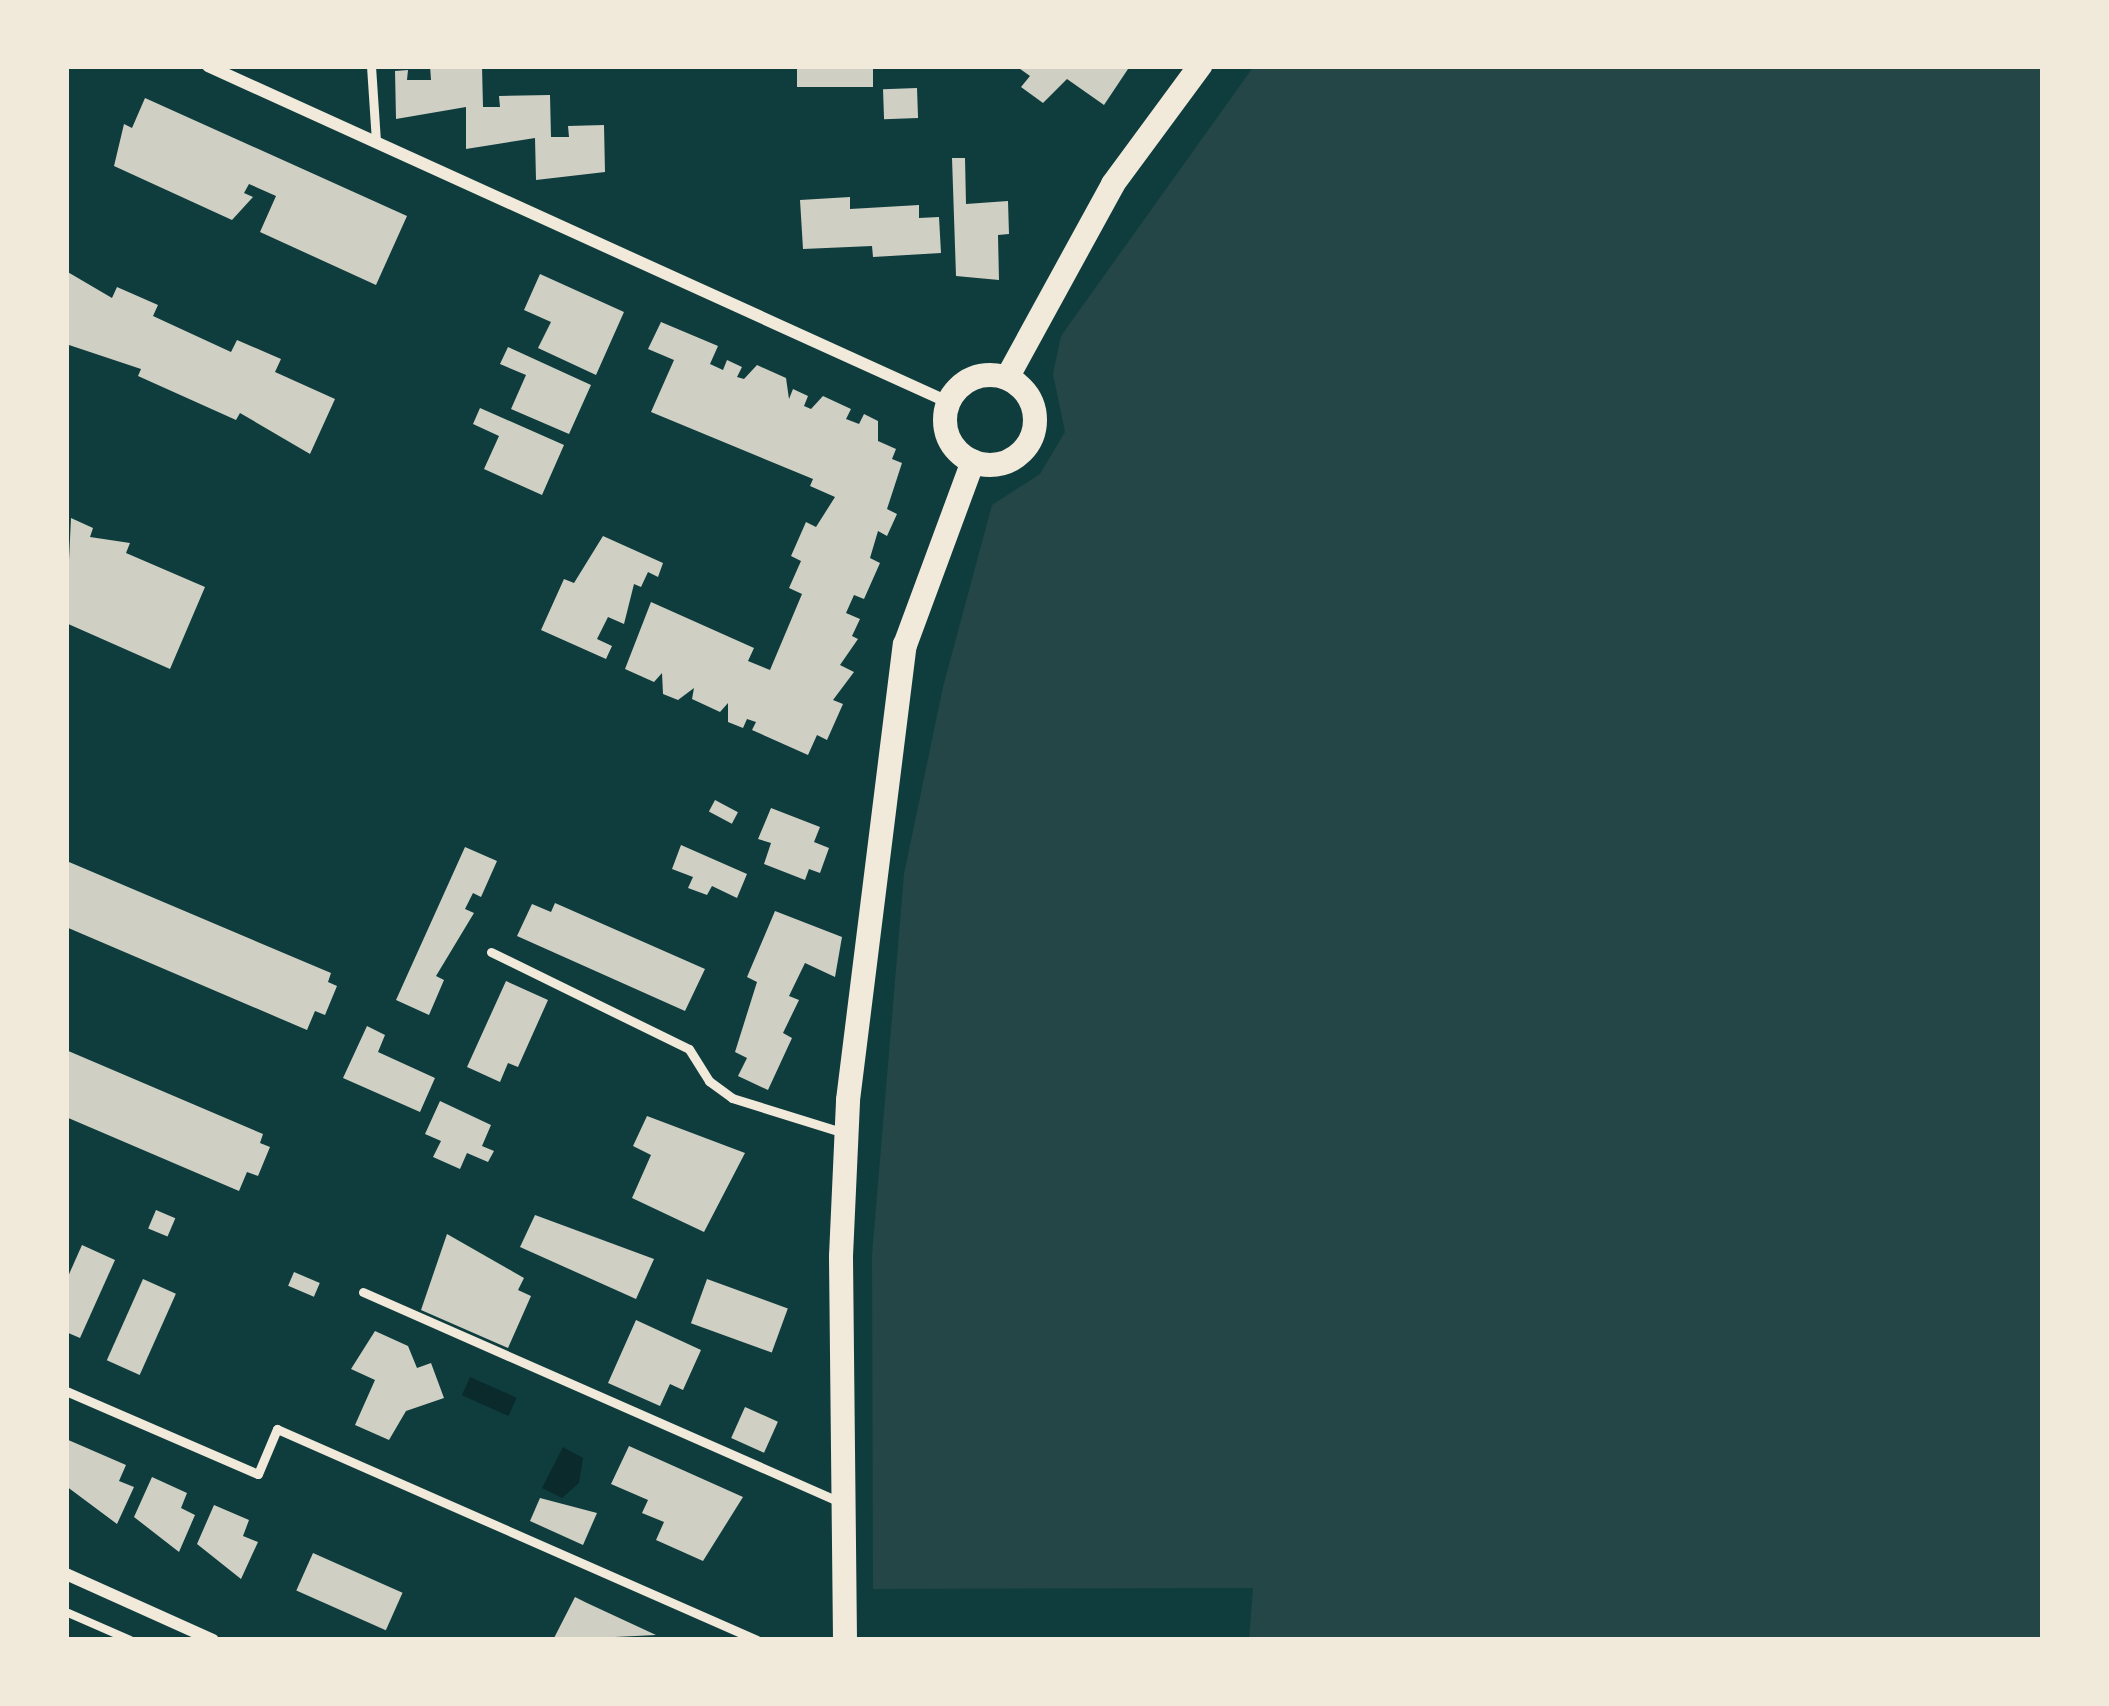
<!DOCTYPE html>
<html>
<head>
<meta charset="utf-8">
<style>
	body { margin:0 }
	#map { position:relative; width:2109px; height:1706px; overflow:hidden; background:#0f3d3e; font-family:"IBM Plex Sans",sans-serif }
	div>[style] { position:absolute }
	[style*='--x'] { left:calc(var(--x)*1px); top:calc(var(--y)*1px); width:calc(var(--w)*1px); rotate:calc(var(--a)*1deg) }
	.green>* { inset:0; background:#244646 }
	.water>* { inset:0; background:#0a2a2b; transform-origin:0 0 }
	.building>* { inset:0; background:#cfcfc3; transform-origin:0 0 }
	.path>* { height:8px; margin:-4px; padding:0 4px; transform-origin:4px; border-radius:4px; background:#f1e9da }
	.service>* { height:9px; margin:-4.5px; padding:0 4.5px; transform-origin:4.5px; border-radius:4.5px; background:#f1e9da }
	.minor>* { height:12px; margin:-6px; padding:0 6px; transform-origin:6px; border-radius:6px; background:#f1e9da }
	.secondary>* { height:24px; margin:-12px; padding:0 12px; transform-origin:12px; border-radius:12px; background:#f1e9da }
	.secondary>.ring { margin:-12px; padding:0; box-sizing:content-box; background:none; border:24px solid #f1e9da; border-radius:50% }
	span { translate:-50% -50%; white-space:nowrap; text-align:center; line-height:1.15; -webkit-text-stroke:12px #f1e9da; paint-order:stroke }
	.frame { position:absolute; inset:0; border:69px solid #f1e9da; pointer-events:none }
</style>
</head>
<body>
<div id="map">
	<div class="green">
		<i style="clip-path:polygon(1254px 66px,2043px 66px,2043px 1640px,1249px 1640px,1253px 1588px,873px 1589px,872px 1255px,904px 874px,943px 687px,992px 505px,1040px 474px,1065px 432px,1053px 374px,1061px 336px)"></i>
	</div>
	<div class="water">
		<i style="left:470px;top:1377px;width:51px;height:20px;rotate:24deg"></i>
		<i style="clip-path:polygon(563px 1447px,583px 1458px,579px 1483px,562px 1498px,542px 1488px)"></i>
	</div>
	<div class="building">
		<i style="clip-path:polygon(430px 66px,482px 66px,483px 107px,500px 107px,499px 96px,550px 95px,551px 137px,569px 137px,568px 126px,604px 125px,605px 172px,536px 180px,535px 138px,466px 149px,466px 107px,396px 119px,395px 71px,408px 70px,407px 80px,431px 80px)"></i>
		<i style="left:797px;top:66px;width:76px;height:21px"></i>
		<i style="clip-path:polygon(1016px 66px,1130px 66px,1104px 105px,1067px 79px,1043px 103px,1021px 87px,1030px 76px)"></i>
		<i style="left:917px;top:88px;width:30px;height:34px;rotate:88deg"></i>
		<i style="clip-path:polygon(145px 98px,407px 216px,376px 285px,260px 232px,276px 196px,249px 184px,244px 193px,253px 197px,232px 220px,114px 166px,124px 124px,132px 128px)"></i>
		<i style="clip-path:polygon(952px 158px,965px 158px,966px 204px,1008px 201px,1009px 234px,998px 235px,999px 280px,956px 276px)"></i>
		<i style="clip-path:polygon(850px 197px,850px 209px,919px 205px,919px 218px,939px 217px,941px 253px,873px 257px,872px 246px,803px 249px,800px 200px)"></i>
		<i style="clip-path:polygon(66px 271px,112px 298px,117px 287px,158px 305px,153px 316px,231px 352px,237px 340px,281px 359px,275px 372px,335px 399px,310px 454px,240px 413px,236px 420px,138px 376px,141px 369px,66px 344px)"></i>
		<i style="clip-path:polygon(540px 274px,624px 312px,596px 375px,538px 348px,551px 322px,524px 310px)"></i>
		<i style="clip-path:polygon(661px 322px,718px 346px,710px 364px,723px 370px,727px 360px,742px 367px,737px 377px,744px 379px,757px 365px,786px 378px,789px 399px,793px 389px,808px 396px,804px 406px,811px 409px,823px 396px,851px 409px,846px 419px,859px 424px,864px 414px,878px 421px,878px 441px,896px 449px,892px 459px,902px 463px,887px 509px,897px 514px,887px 536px,878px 531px,870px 558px,880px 563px,864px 599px,854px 595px,846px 613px,860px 619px,852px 636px,858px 639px,840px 665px,854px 672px,833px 700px,843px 704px,827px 740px,817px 735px,808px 755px,752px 730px,756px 722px,747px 719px,743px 728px,728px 722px,728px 703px,720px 712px,692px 699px,694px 688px,678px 700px,663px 694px,662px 673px,654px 682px,625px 669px,651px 602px,754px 648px,748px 661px,770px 670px,802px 594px,789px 588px,801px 561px,791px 556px,806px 522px,816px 527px,835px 497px,810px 486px,813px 479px,651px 412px,674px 360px,648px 349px)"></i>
		<i style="clip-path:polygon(508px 347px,591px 385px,569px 434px,511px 409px,526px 375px,500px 364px)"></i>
		<i style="clip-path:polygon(480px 408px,564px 445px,542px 495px,484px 469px,499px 436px,473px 424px)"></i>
		<i style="clip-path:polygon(71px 518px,93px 528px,90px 537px,130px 543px,126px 553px,205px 587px,170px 669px,66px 623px)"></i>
		<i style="clip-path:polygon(603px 536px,663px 563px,658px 577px,648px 572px,641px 587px,634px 584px,624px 624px,608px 617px,597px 639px,612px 646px,606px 659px,541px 630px,564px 579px,574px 583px)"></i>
		<i style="left:715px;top:800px;width:26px;height:13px;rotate:28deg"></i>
		<i style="clip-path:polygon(771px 808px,820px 827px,814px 842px,829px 848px,820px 873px,809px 869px,805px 880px,764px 864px,771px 843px,758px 839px)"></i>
		<i style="clip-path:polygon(681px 845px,747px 874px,737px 898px,712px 886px,707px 895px,688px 888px,693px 877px,672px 869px)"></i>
		<i style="clip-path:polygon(465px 847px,497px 861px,481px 897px,473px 893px,465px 909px,474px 913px,436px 976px,444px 980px,429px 1015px,396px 1000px)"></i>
		<i style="clip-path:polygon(69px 862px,331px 973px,328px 982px,337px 986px,325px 1015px,315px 1011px,307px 1030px,66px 927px)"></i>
		<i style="clip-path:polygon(555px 903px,705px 969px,685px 1011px,517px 936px,532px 904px,551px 912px)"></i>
		<i style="clip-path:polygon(775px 911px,842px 937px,835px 977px,805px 963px,789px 996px,799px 1000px,783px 1033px,792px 1038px,768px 1090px,738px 1076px,747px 1058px,735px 1052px,757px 982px,747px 977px)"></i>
		<i style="clip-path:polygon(506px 981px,548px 1000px,518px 1067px,508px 1063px,500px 1082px,467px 1067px)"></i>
		<i style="clip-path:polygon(367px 1026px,385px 1035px,378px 1052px,435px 1078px,420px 1112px,343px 1078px)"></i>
		<i style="clip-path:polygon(66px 1050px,263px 1134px,260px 1143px,270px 1147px,258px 1176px,247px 1172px,239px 1191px,66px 1117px)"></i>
		<i style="clip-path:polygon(440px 1101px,491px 1125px,482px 1146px,494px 1151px,488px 1162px,467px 1153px,460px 1169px,433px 1157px,441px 1141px,425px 1134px)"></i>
		<i style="clip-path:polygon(647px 1116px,745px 1153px,704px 1232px,632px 1198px,651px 1155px,633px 1146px)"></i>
		<i style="left:156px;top:1210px;width:21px;height:20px;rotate:23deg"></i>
		<i style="clip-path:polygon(535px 1215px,654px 1259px,636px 1299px,520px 1247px)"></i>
		<i style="clip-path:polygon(447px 1234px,524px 1278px,518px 1290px,531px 1296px,508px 1348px,421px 1310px)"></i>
		<i style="clip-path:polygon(82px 1245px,115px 1260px,80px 1338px,66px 1332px,66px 1281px)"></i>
		<i style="left:294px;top:1272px;width:28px;height:15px;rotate:23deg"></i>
		<i style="left:143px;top:1279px;width:36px;height:89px;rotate:24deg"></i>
		<i style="left:707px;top:1279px;width:86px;height:47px;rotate:20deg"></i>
		<i style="clip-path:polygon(636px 1320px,701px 1350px,683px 1390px,670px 1384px,660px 1406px,608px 1383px)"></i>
		<i style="clip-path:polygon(375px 1331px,408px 1346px,417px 1368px,431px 1363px,444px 1398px,406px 1411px,389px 1440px,355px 1425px,375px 1380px,351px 1369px)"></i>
		<i style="left:745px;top:1407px;width:36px;height:34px;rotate:24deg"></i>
		<i style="clip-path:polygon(66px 1439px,126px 1465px,119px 1481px,134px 1487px,117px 1524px,66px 1486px)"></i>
		<i style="clip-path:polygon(629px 1446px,743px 1497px,703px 1561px,656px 1540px,664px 1522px,642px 1513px,648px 1500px,611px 1484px)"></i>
		<i style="clip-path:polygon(152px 1477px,187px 1493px,181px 1508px,195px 1515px,179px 1552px,134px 1517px)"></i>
		<i style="clip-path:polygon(540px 1498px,597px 1513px,583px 1545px,530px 1521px)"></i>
		<i style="clip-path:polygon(214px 1505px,249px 1520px,243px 1536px,258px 1542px,241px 1579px,197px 1544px)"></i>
		<i style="left:313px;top:1553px;width:98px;height:41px;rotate:24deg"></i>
		<i style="clip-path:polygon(575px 1597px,587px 1603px,656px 1635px,553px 1640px)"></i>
	</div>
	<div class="path">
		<i style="--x:66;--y:1612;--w:70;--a:23.6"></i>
	</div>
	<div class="service">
		<i style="--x:371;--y:66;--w:76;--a:86.2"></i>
		<i style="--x:491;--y:952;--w:220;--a:26.1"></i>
		<i style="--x:689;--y:1049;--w:38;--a:58"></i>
		<i style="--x:709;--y:1081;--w:29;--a:36"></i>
		<i style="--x:732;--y:1098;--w:114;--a:17.3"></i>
		<i style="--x:363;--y:1292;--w:519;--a:23.75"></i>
		<i style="--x:66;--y:1391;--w:209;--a:23.4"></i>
		<i style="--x:258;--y:1474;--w:49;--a:-67.1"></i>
		<i style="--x:277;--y:1429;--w:524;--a:23.73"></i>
	</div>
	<div class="minor">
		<i style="--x:208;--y:66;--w:813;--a:24.42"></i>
		<i style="--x:66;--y:1574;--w:161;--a:24.2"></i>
	</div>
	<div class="secondary">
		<i class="ring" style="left:945px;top:375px;width:66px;height:66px"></i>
		<i style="--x:1007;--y:378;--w:221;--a:-61.3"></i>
		<i style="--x:1113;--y:184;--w:147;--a:-53.6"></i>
		<i style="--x:845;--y:1640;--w:384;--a:-90.6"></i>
		<i style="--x:841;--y:1256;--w:156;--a:-87.4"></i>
		<i style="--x:848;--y:1100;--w:459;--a:-82.9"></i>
		<i style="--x:905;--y:645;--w:196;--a:-69.7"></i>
	</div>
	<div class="frame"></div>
</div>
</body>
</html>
